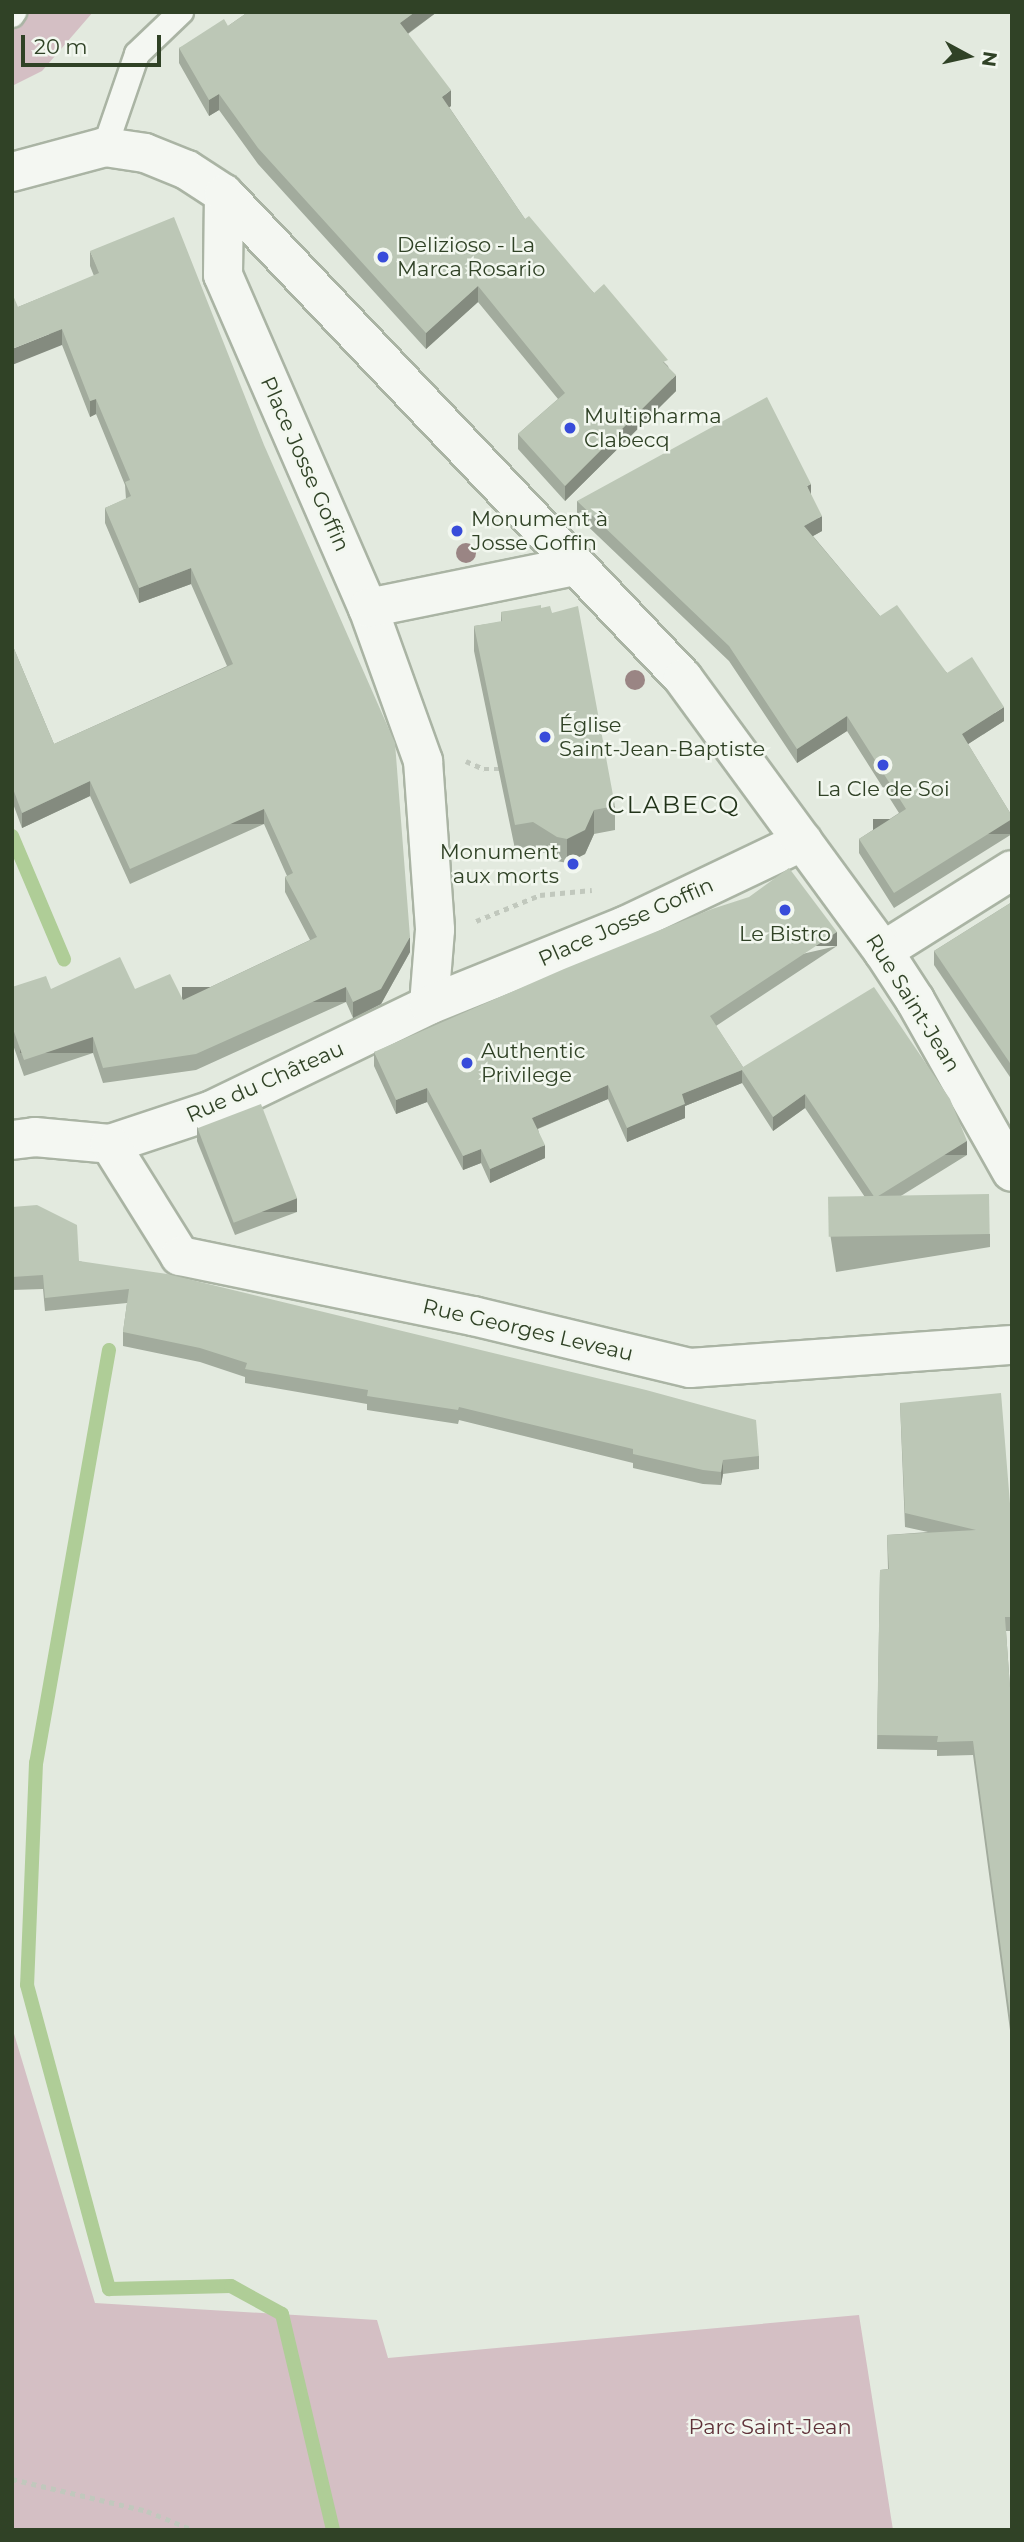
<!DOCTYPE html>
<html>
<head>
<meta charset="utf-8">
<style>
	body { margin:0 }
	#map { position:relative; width:1024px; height:2542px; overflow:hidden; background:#e3eadf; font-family:Montserrat,sans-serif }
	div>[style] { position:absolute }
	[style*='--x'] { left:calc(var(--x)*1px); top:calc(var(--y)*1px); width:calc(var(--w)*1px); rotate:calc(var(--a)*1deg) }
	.green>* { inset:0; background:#d4bfc4 }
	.stream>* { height:14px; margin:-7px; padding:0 7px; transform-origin:7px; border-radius:7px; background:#afcd97 }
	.path>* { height:4.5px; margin-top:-2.25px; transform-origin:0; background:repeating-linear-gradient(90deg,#c1c8bd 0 5px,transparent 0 10px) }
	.roads { filter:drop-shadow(2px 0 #aab4a4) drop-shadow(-2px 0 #aab4a4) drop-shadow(0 2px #aab4a4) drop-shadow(0 -2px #aab4a4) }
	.service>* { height:24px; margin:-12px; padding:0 12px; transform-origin:12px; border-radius:12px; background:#f4f7f2 }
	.minor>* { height:38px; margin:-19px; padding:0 19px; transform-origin:19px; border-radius:19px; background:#f4f7f2 }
	.tertiary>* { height:38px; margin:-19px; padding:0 19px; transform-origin:19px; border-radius:19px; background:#f4f7f2 }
	.trees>* { width:20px; height:20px; margin:-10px; border-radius:50%; background:#9a8584 }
	.wall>* { inset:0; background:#a2ab9d }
	.shaded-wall>* { inset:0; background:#848b7f; transform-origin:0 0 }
	.building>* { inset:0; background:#bcc7b6; transform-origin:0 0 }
	.dots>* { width:19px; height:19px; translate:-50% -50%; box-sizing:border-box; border:4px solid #f2f7ef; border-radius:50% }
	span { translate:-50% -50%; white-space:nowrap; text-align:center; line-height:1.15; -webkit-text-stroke:5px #f2f7ef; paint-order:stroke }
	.poi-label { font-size:21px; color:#304226 }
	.left { translate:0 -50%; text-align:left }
	.right { translate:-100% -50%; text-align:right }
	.street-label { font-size:21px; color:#304226 }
	.park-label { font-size:21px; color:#5f3239 }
	.quarter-label { font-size:24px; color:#213319; letter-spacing:2px }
	.frame { position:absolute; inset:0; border:14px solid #304226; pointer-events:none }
	.north { position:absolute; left:933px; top:21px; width:70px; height:70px; -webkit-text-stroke:5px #f2f7ef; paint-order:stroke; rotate:98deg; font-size:19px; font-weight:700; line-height:28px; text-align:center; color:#304226 }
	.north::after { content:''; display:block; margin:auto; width:24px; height:32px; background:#304226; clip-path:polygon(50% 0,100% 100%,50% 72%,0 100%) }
	.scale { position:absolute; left:21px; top:35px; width:140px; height:32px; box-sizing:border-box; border:4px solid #304226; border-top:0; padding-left:9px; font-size:21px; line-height:24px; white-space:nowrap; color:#304226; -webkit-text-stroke:5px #f2f7ef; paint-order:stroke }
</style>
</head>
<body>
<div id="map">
	<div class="green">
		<i style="clip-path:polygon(12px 12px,93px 12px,42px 71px,12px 86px)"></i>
		<i style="clip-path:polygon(12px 2027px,95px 2303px,377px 2320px,388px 2358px,859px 2315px,893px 2530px,12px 2530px)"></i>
	</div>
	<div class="stream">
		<i style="--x:12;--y:836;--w:134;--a:67.1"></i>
		<i style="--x:109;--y:1350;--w:419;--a:100"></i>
		<i style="--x:36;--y:1763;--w:222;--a:92.3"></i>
		<i style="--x:27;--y:1985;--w:315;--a:74.9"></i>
		<i style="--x:109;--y:2289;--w:122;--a:-1.4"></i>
		<i style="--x:231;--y:2286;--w:58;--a:28.8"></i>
		<i style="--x:282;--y:2314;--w:222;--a:76.7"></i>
	</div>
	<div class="path">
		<i style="--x:466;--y:761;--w:20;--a:24"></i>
		<i style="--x:484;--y:769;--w:15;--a:0"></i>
		<i style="--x:476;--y:921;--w:69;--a:-22.1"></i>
		<i style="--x:540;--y:895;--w:52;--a:-5.5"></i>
		<i style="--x:12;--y:2479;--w:139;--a:13.3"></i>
		<i style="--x:147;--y:2511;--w:50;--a:22.4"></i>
	</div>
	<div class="roads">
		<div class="service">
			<i style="--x:12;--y:15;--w:4;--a:-56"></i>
			<i style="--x:105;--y:147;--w:98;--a:-71"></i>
			<i style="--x:137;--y:54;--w:61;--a:-43.7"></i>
		</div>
		<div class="minor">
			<i style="--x:224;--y:194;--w:81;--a:90.7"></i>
			<i style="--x:223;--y:275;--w:363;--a:66.5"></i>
			<i style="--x:368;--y:608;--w:163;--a:70.2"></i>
			<i style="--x:423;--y:761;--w:169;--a:85.9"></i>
			<i style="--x:435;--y:930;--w:75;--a:94.6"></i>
			<i style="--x:368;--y:608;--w:210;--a:-11.5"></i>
			<i style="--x:883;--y:951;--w:152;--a:-32.1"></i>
			<i style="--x:12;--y:1140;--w:23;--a:-7"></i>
			<i style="--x:35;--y:1137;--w:75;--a:5.3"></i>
			<i style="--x:110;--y:1144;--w:108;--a:-18.4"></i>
			<i style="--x:212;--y:1110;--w:241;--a:-25.8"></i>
			<i style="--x:429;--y:1005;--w:211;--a:-22"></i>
			<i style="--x:625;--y:926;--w:197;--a:-25.5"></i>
			<i style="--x:110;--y:1144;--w:132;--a:58"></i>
			<i style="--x:180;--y:1256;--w:299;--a:11.6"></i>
			<i style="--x:473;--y:1316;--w:223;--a:13.5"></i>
			<i style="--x:690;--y:1368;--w:323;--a:-4.1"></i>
		</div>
		<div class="tertiary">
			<i style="--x:12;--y:172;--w:96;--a:-15"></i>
			<i style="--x:105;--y:147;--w:40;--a:8.5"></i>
			<i style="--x:145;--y:153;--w:45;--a:22"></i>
			<i style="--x:187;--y:170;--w:44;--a:33"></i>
			<i style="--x:224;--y:194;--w:667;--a:46.52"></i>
			<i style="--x:683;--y:678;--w:338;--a:53.8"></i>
			<i style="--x:883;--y:951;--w:59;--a:56.9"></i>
			<i style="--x:915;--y:1000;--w:197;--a:60.6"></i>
		</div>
	</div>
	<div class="trees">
		<i style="left:466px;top:553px"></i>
		<i style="left:635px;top:680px"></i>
	</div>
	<div class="wall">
		<i style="clip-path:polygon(248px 12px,437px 12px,408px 34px,451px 106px,449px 107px,525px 219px,594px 293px,668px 366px,676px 391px,565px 501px,518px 449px,518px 434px,558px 399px,478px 302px,426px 349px,258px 164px,219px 110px,209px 116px,179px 63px,179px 48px,228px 26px)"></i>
		<i style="clip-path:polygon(90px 251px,410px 952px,381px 1004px,353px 1018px,346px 1002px,196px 1070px,103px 1083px,93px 1053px,24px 1076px,12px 1042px,12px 987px,51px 989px,135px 989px,183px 1000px,310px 940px,285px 892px,285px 877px,287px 876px,264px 824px,130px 884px,90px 796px,22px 828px,12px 801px,12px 644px,54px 744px,227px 666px,191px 584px,139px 603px,105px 523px,105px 508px,126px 499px,125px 485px,96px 414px,90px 417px,62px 345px,18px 307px,94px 276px,90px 266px)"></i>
		<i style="clip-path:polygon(811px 495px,822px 531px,813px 536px,880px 616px,1004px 721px,968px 744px,1012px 816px,1012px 834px,894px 908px,859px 853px,859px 839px,899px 813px,847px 731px,797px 763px,729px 661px,577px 516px,577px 501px)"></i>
		<i style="clip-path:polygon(541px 608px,552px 613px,615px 806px,615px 830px,594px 834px,585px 854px,567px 863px,557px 861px,533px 846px,515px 849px,474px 651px,474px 626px,501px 622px,501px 612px)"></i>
		<i style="clip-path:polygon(1012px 902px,1012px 1080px,934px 965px,934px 951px)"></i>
		<i style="clip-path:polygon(837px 946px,716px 1026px,743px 1067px,967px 1155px,875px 1212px,805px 1108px,773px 1131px,742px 1083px,685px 1106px,685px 1118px,627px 1142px,608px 1099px,538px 1129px,545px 1158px,490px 1183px,481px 1163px,463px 1170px,427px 1102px,396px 1114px,374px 1066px,374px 1052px)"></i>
		<i style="clip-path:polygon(197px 1127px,297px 1212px,235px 1235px,197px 1141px)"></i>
		<i style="clip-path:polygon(12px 1207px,79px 1261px,759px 1456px,759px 1469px,723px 1474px,721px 1485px,703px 1484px,633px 1468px,633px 1463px,459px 1420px,458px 1424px,367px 1410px,367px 1404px,245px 1383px,245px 1377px,200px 1362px,123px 1346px,123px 1332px,127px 1303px,45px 1311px,43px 1289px,12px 1290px)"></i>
		<i style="clip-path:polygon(830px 1220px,990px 1234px,990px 1247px,836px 1272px,830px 1233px)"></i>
		<i style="clip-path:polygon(900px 1403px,1012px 1528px,1012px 1631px,1006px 1631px,1011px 1702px,1012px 1702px,1012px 2045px,973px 1755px,937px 1756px,937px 1750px,877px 1749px,880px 1570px,888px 1569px,887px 1535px,928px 1532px,905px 1527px)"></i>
	</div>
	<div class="shaded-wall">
		<i style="clip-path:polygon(415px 12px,437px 12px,400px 39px,400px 23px)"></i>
		<i style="clip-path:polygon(451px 90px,451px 106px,442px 113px,442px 97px)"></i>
		<i style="clip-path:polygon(219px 94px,219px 110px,209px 116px,209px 100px)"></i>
		<i style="clip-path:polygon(478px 286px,478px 302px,426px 349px,426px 333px)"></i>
		<i style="clip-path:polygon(62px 329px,62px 345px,12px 365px,12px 349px)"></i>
		<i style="clip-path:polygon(676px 375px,676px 391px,565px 501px,565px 486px)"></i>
		<i style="clip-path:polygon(96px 399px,96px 414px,90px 417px,90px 401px)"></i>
		<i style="clip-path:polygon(811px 484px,811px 499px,807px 486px)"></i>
		<i style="clip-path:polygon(822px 516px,822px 531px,804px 541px,804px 526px)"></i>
		<i style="clip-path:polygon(191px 568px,191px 584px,139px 603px,139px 588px)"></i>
		<i style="clip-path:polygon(1004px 707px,1004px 721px,962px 748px,962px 734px)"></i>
		<i style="clip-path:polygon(847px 716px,847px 731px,797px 763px,797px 749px)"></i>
		<i style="clip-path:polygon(90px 781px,90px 796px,22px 828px,22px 813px)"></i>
		<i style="left:264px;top:809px;width:15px;height:147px;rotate:90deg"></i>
		<i style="clip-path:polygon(594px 810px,594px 834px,585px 854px,567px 863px,567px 839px)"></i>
		<i style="left:1012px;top:819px;width:15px;height:139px;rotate:90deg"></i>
		<i style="left:837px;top:932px;width:14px;height:152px;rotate:90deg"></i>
		<i style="clip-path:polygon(410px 937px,410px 952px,381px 1004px,353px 1018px,353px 1002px)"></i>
		<i style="left:346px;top:987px;width:15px;height:164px;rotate:90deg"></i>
		<i style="left:93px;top:1037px;width:16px;height:73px;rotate:90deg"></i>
		<i style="clip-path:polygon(742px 1070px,742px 1083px,685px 1106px,685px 1118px,627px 1142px,627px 1128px,682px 1094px)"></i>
		<i style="clip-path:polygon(608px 1085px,608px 1099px,532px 1131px,532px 1118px)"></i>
		<i style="clip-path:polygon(427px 1088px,427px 1102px,396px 1114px,396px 1100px)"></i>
		<i style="clip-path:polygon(805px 1094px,805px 1108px,773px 1131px,773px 1117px)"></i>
		<i style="left:967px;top:1141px;width:14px;height:108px;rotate:90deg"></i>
		<i style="clip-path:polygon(545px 1145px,545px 1158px,490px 1183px,490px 1169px)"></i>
		<i style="clip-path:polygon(481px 1149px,481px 1163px,463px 1170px,463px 1156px)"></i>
		<i style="left:297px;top:1198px;width:14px;height:66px;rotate:90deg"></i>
		<i style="clip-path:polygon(723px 1460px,723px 1474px,721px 1485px,721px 1472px)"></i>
	</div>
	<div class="building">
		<i style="clip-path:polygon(248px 12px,415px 12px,400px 23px,451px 90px,442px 97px,525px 219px,529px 216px,594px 293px,604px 284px,668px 360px,663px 362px,676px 375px,565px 486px,518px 434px,565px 393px,478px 286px,426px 333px,258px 148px,219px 94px,209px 100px,179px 48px,224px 19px,228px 26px)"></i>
		<i style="clip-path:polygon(174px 217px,264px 445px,395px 743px,410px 937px,381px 989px,353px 1002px,346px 987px,196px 1054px,103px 1068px,93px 1037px,24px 1060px,12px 1026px,12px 987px,46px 976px,51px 989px,120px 957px,135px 989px,170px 974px,183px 1000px,317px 937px,285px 877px,293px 873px,264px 809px,130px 869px,90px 781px,22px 813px,12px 786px,12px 644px,54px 744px,233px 664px,191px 568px,139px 588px,105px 508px,131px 496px,125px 482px,130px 480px,96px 399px,90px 401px,62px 329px,12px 349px,12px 293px,18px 307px,99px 273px,90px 251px)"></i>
		<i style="clip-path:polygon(767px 397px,811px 484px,807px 486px,822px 516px,804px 526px,880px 616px,897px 605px,947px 673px,972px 657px,1004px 707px,962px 734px,1012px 816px,1012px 819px,894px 893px,859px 839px,906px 809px,847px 716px,797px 749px,729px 646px,577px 501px)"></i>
		<i style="clip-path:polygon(541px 605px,541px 608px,550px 606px,552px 613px,578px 606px,615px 806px,594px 810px,585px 830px,567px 839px,557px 837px,533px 822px,515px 825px,474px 626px,502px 621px,501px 612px)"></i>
		<i style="clip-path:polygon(789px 868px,837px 932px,710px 1016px,743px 1067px,874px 987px,950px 1099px,967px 1141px,875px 1198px,805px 1094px,773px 1117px,742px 1070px,682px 1094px,685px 1104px,627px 1128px,608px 1085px,532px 1118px,545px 1145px,490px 1169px,481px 1149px,463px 1156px,427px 1088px,396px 1100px,374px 1052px,564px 969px,712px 909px,749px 897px)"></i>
		<i style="clip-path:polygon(1012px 902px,1012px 1066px,934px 951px)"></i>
		<i style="left:261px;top:1104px;width:101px;height:68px;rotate:69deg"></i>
		<i style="left:989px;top:1194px;width:40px;height:161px;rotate:89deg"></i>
		<i style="clip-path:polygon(37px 1205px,77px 1225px,79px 1261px,167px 1274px,646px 1390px,756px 1420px,759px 1456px,723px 1460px,721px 1472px,703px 1470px,633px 1454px,633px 1449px,459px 1407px,458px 1410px,367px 1396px,368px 1390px,245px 1369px,247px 1363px,200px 1348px,123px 1332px,129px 1289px,45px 1298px,43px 1275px,12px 1277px,12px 1207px)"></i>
		<i style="clip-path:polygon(1001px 1393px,1012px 1528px,1012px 1617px,1005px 1617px,1011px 1702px,1012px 1702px,1012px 2031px,973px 1741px,937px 1742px,938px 1736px,877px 1735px,880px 1570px,889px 1569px,887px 1535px,976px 1530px,905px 1513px,900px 1403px)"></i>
	</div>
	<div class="dots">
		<i style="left:383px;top:257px;background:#384cda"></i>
		<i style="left:570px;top:428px;background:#384cda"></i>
		<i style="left:457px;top:531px;background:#384cda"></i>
		<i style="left:545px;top:737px;background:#384cda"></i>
		<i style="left:883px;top:765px;background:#384cda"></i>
		<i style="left:573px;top:864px;background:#384cda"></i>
		<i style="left:785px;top:910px;background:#384cda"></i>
		<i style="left:467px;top:1063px;background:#384cda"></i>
	</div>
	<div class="poi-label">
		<span class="left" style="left:397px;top:257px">Delizioso - La<br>Marca Rosario</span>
		<span class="left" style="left:584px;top:428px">Multipharma<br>Clabecq</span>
		<span class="left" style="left:471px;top:531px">Monument à<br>Josse Goffin</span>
		<span class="left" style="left:559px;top:737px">Église<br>Saint-Jean-Baptiste</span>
		<span style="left:883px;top:789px">La Cle de Soi</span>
		<span class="right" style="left:559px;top:864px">Monument<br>aux morts</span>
		<span style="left:785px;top:934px">Le Bistro</span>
		<span class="left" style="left:481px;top:1063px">Authentic<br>Privilege</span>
	</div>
	<div class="street-label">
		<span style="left:305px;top:464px;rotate:66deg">Place Josse Goffin</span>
		<span style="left:626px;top:922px;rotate:-24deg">Place Josse Goffin</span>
		<span style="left:913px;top:1003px;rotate:58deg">Rue Saint-Jean</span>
		<span style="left:265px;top:1082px;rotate:-24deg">Rue du Château</span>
		<span style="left:528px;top:1330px;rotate:13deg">Rue Georges Leveau</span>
	</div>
	<div class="park-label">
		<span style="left:770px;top:2427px">Parc Saint-Jean</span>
	</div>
	<div class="quarter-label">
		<span style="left:674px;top:805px">CLABECQ</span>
	</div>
	<div class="frame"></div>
	<div class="north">N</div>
	<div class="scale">20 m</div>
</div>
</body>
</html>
